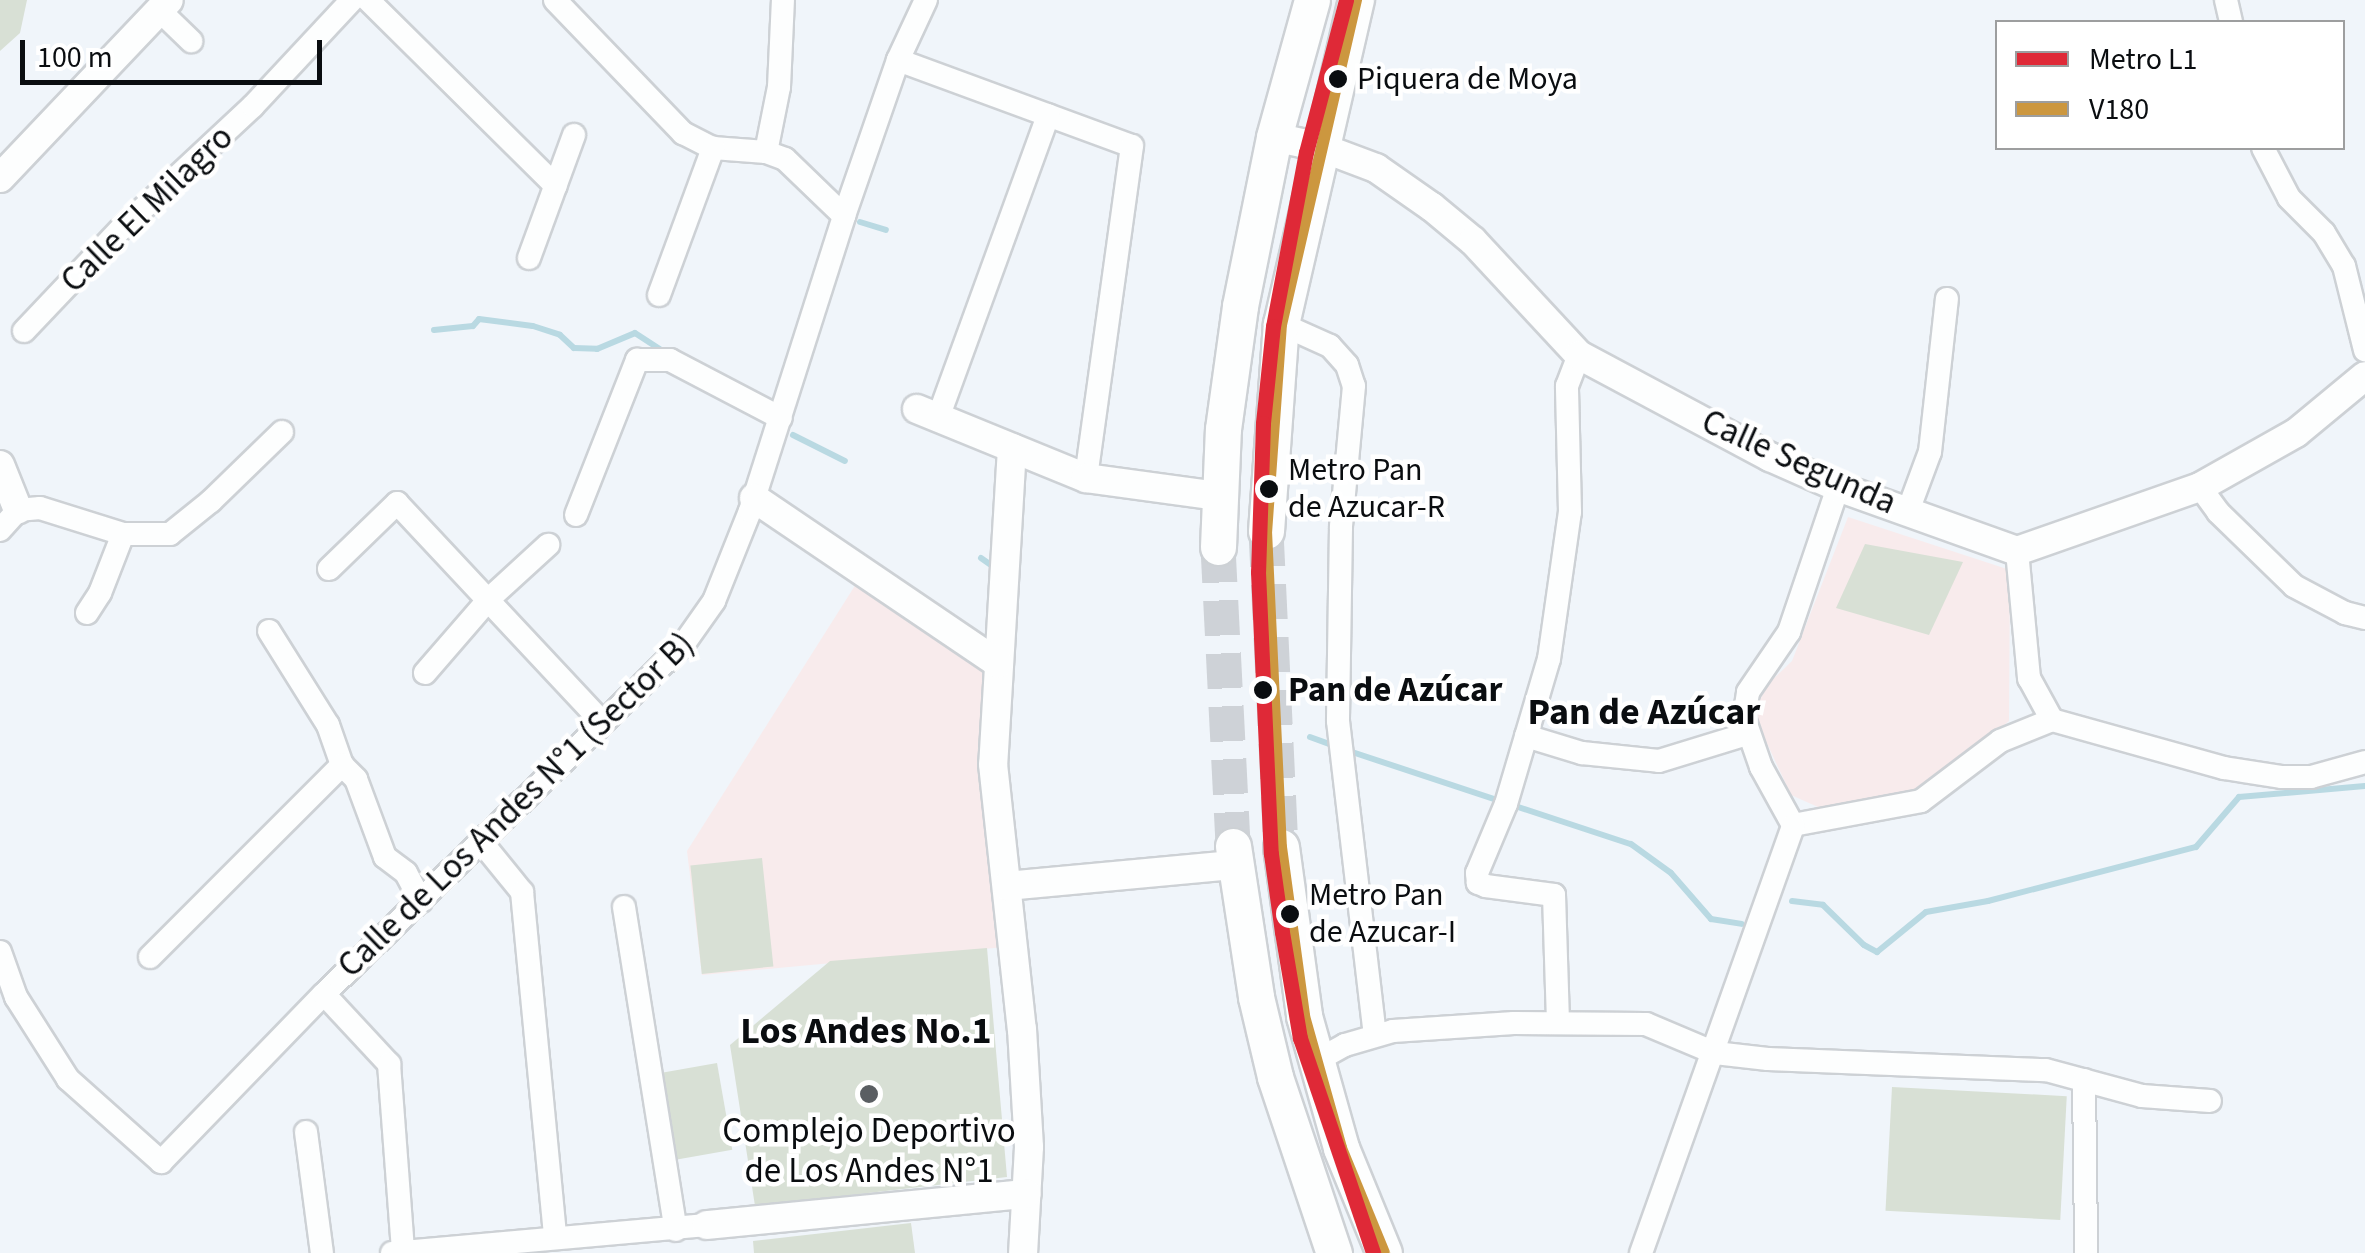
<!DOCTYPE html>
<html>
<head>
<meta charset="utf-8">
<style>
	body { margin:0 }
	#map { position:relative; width:2365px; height:1253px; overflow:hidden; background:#f0f5fa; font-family:"Source Sans 3",sans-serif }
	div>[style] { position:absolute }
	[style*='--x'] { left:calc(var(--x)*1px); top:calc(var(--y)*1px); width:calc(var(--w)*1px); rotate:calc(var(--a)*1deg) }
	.education>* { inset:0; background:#f8ebec }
	.green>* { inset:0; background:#d8e0d5; transform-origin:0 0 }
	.stream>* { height:6px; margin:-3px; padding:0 3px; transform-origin:3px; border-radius:3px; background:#b9d9e2 }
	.primary-tunnel>* { height:35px; margin-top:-17.5px; transform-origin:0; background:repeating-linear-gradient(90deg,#ced2d7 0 35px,transparent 0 53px) }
	.roads { filter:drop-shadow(2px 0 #cdd1d5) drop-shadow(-2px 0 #cdd1d5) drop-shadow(0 2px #cdd1d5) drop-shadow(0 -2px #cdd1d5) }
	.minor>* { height:22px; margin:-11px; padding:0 11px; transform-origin:11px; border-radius:11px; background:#fdfefe }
	.tertiary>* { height:28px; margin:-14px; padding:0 14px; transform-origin:14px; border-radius:14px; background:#fdfefe }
	.primary>* { height:35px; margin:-17.5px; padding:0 17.5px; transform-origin:17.5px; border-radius:17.5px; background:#fdfefe }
	.bus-1>* { height:12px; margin:-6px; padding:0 6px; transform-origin:6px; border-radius:6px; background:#cc973f }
	.metro-1>* { height:15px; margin:-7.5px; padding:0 7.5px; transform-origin:7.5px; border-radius:7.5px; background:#df2937 }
	.dots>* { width:28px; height:28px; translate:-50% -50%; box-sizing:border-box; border:5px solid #fff; border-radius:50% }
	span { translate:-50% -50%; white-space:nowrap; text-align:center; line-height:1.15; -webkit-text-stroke:9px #fff; paint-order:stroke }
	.bus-label { font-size:32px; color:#0a0d10 }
	.left { translate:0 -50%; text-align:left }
	.street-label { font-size:35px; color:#0a0d10 }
	.stop-label { font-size:35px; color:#0a0d10; font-weight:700 }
	.poi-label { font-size:35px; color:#0a0d10 }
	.neighbourhood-label { font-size:38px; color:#0a0d10; font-weight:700 }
	.legend { position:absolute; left:1995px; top:20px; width:350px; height:130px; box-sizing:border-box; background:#fff; border:2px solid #9d9e9f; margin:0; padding:12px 18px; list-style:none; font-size:30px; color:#0a0d10 }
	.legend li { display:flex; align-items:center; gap:20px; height:50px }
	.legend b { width:50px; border:2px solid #9d9e9f }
	.scale { position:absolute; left:20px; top:40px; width:302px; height:45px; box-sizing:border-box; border:5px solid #0a0d10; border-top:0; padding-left:12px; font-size:30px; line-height:35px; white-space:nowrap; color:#0a0d10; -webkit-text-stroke:8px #fff; paint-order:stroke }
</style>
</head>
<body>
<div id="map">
	<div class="education">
		<i style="clip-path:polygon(1848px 517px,2010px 570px,2009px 721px,1921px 795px,1818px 807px,1791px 795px,1757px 722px,1758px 703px,1769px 683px,1792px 661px)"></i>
		<i style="clip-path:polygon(856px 584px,990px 667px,1005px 947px,702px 975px,687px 851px)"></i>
	</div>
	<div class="green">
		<i style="clip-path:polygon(0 0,27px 0,20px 33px,0 51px)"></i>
		<i style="clip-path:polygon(1865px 544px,1963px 562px,1929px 635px,1836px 608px)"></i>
		<i style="left:762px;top:858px;width:109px;height:72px;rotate:84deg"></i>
		<i style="clip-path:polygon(987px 948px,1007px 1177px,755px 1206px,730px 1045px,830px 961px)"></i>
		<i style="left:717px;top:1063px;width:88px;height:56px;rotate:80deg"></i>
		<i style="left:1892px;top:1087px;width:175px;height:124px;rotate:3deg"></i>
		<i style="clip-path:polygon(911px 1223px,915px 1253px,754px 1253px,753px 1241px)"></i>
	</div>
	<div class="stream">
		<i style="--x:860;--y:222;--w:27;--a:17"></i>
		<i style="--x:434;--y:330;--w:39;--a:-6"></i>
		<i style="--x:473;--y:326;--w:9;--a:-49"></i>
		<i style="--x:479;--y:319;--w:54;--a:7.4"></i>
		<i style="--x:533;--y:326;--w:28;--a:18"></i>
		<i style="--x:560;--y:335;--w:19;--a:43"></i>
		<i style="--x:574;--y:348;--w:23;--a:2"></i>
		<i style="--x:597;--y:349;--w:41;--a:-22.8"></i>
		<i style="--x:635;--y:333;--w:33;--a:33"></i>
		<i style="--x:793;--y:435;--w:58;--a:26.6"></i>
		<i style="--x:981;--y:558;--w:16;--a:35"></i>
		<i style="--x:1310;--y:737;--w:29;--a:20"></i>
		<i style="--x:1349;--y:751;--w:297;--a:18.3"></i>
		<i style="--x:1631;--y:844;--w:49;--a:35.9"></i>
		<i style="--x:1671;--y:873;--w:61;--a:49"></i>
		<i style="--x:1711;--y:919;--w:31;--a:9"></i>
		<i style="--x:1792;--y:901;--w:31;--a:7"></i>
		<i style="--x:1823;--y:905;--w:57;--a:44.3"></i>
		<i style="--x:1864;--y:945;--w:15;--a:28"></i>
		<i style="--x:1877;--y:952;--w:63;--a:-39.2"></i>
		<i style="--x:1926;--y:912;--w:63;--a:-10.1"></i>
		<i style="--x:1988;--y:901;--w:215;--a:-14.6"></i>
		<i style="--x:2196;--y:847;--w:66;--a:-49.3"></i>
		<i style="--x:2239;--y:797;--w:126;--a:-5"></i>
	</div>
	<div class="primary-tunnel">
		<i style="--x:1266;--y:531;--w:316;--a:87.3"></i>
		<i style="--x:1218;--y:547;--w:299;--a:87.1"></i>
	</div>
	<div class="roads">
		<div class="minor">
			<i style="--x:368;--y:0;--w:264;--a:44.7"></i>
			<i style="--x:555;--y:0;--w:185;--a:46.1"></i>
			<i style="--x:683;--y:133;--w:34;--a:27"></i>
			<i style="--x:713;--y:148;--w:53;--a:4.3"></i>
			<i style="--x:766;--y:152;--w:20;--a:20"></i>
			<i style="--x:785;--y:159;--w:82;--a:44"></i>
			<i style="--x:2226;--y:0;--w:23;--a:77"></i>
			<i style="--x:159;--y:10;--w:45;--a:44.1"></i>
			<i style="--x:898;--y:60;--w:249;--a:20.2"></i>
			<i style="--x:1132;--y:146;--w:335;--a:97.9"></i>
			<i style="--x:2263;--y:148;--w:56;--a:62.5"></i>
			<i style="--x:2289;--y:198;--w:49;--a:45"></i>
			<i style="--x:2324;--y:233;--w:39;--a:59"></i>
			<i style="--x:2344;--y:266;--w:87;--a:76"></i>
			<i style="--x:766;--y:152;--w:66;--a:-78.7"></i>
			<i style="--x:779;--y:87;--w:87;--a:-87.4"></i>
			<i style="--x:529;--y:258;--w:131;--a:-69.9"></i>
			<i style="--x:659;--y:295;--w:157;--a:-69.8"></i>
			<i style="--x:1281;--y:324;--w:54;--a:24.2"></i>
			<i style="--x:1330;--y:346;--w:25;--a:48"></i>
			<i style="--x:1347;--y:365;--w:22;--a:72"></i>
			<i style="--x:1354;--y:386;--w:142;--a:95.3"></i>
			<i style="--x:1341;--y:527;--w:194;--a:90.9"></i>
			<i style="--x:1338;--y:721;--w:316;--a:83.3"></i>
			<i style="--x:24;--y:331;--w:139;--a:-46.5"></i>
			<i style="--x:120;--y:230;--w:182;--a:-43"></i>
			<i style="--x:253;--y:106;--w:145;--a:-47"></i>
			<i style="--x:938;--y:418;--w:322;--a:-70"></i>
			<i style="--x:2200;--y:487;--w:31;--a:54"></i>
			<i style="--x:2218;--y:512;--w:106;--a:44.2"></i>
			<i style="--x:2294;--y:586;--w:58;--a:27.9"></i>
			<i style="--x:2345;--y:613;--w:21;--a:14"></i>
			<i style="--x:1908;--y:511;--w:63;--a:-69.6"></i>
			<i style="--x:1930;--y:452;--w:154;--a:-83.7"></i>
			<i style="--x:576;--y:515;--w:167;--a:-68.5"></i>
			<i style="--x:637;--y:360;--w:33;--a:0"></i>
			<i style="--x:670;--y:360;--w:125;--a:27.6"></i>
			<i style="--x:0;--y:530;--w:27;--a:-48"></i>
			<i style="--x:18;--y:510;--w:22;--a:-5"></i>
			<i style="--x:40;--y:508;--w:87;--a:17.4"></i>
			<i style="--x:123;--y:534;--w:47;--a:0"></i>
			<i style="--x:170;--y:534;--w:53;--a:-38.8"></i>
			<i style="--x:211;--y:501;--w:99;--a:-44.2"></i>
			<i style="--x:2017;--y:551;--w:128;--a:84.6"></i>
			<i style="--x:2029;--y:678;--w:48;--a:61.3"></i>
			<i style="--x:329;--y:569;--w:95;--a:-44.1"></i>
			<i style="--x:397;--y:503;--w:300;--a:46.9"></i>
			<i style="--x:87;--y:613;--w:24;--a:-57"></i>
			<i style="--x:100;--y:593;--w:63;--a:-68.7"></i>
			<i style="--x:269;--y:631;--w:111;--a:57.9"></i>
			<i style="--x:328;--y:725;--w:42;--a:70.7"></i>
			<i style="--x:342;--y:765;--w:20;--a:45"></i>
			<i style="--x:356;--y:779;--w:83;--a:69.6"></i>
			<i style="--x:385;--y:857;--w:26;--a:37"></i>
			<i style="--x:406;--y:873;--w:32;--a:62"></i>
			<i style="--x:425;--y:673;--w:99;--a:-49.1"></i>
			<i style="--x:490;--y:598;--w:79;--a:-42.4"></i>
			<i style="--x:1526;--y:736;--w:59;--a:16.9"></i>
			<i style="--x:1582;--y:753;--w:77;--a:5.9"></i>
			<i style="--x:1659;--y:761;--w:92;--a:-17.1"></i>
			<i style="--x:1793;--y:825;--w:130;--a:-10.6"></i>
			<i style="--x:1921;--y:801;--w:99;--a:-37.2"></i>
			<i style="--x:2000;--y:741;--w:56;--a:-22"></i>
			<i style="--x:2052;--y:720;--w:179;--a:15.6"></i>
			<i style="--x:2224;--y:768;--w:59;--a:8.8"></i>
			<i style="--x:2282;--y:777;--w:29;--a:0"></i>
			<i style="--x:2311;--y:777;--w:56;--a:-15.5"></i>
			<i style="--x:1793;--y:825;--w:66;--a:-118.9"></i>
			<i style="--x:1761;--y:767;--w:52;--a:-109.1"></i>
			<i style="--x:1744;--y:718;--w:26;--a:-81"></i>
			<i style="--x:1748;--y:692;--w:73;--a:-55.7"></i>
			<i style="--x:1789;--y:632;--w:153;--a:-71.3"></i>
			<i style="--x:483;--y:844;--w:62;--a:50.9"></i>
			<i style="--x:522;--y:892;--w:347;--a:84.5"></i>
			<i style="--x:624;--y:907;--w:327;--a:80.9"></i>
			<i style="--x:0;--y:952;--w:48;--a:70.4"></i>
			<i style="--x:16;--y:997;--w:97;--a:57.6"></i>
			<i style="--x:68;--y:1079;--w:125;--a:41.7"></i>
			<i style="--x:161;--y:1162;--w:234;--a:-45.9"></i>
			<i style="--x:324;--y:994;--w:501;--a:-44.19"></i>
			<i style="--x:683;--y:645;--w:54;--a:-54.8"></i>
			<i style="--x:714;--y:601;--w:97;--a:-68.2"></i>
			<i style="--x:750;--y:511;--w:310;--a:-72.3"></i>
			<i style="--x:844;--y:216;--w:165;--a:-70.9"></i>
			<i style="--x:898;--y:60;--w:66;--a:-65"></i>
			<i style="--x:150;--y:957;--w:272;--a:-45"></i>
			<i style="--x:324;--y:994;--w:96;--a:47.1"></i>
			<i style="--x:389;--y:1064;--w:189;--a:85.7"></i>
			<i style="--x:1558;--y:1022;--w:127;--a:-91.8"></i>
			<i style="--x:1554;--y:895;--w:69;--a:-172.5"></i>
			<i style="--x:1486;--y:886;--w:9;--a:-159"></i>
			<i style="--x:1478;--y:883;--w:10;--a:-96"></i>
			<i style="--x:1477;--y:873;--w:75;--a:-67.2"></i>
			<i style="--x:1506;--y:804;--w:151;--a:-73.5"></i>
			<i style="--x:1549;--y:659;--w:148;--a:-81.9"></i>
			<i style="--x:1570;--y:512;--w:126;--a:-91.4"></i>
			<i style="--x:1567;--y:386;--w:33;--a:-69"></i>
			<i style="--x:1316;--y:1061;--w:33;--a:-29"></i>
			<i style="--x:1345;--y:1045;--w:50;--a:-16.3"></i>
			<i style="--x:1393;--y:1031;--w:121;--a:-3.8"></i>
			<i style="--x:1514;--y:1023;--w:132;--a:0.4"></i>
			<i style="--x:1646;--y:1024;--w:75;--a:22.8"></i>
			<i style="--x:1715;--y:1053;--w:53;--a:6.5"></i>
			<i style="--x:1768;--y:1059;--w:278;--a:2.3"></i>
			<i style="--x:2046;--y:1070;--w:99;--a:15.2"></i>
			<i style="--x:2142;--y:1096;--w:68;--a:4.2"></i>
			<i style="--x:2084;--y:1080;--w:173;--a:89.3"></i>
			<i style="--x:306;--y:1132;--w:122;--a:82.5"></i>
			<i style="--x:392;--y:1253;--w:316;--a:-5.1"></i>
			<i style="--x:1641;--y:1253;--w:454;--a:-70.4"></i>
		</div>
		<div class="tertiary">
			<i style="--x:1274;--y:137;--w:47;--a:12.3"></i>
			<i style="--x:1320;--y:147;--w:60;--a:20.6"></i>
			<i style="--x:1376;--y:168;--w:68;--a:34.9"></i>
			<i style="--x:1432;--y:207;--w:53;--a:39.7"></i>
			<i style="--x:1473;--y:241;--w:156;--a:47.1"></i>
			<i style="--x:1579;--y:355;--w:217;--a:28.1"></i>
			<i style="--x:1770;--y:457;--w:74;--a:23.8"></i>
			<i style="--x:1838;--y:487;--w:190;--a:19.7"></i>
			<i style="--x:2017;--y:551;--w:194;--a:-19.3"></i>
			<i style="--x:2200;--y:487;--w:110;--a:-29.4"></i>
			<i style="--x:2296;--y:433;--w:89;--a:-39.6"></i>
			<i style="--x:0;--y:178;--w:245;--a:-46.5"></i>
			<i style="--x:917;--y:409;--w:183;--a:22.2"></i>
			<i style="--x:1086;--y:478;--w:133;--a:7.8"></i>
			<i style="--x:1012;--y:448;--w:317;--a:93.4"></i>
			<i style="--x:993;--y:764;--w:267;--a:83.8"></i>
			<i style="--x:1022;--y:1029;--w:118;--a:86.6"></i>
			<i style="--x:1029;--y:1147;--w:106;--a:93.2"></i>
			<i style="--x:0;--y:465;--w:48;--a:68.2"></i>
			<i style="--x:754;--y:498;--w:295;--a:34.1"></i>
			<i style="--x:1007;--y:886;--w:229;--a:-5.3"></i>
			<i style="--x:707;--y:1225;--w:321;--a:-5.6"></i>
		</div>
		<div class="primary">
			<i style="--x:1266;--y:531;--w:208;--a:-85.9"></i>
			<i style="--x:1281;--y:324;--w:333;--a:-77"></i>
			<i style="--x:1218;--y:547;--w:118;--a:-87.6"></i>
			<i style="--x:1223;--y:429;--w:124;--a:-82.1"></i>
			<i style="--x:1240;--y:306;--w:172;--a:-78.6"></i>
			<i style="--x:1274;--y:137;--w:142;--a:-74.5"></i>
			<i style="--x:1233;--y:846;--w:153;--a:81.3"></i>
			<i style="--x:1256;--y:997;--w:82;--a:76.6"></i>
			<i style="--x:1275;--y:1077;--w:186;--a:71.5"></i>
			<i style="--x:1281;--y:847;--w:171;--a:82.2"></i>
			<i style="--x:1304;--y:1016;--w:137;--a:74.3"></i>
			<i style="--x:1341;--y:1148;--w:113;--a:67.7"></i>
		</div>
	</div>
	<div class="bus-1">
		<i style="--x:1356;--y:0;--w:333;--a:103"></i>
		<i style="--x:1281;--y:324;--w:208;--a:94.1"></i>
		<i style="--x:1266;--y:531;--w:316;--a:87.3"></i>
		<i style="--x:1281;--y:847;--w:171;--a:82.2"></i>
		<i style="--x:1304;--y:1016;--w:137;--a:74.3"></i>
		<i style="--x:1341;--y:1148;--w:113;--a:67.7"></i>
	</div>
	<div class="metro-1">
		<i style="--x:1346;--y:0;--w:157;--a:104.7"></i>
		<i style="--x:1306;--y:152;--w:177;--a:100.7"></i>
		<i style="--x:1273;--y:326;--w:98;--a:95.9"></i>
		<i style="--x:1263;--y:423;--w:149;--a:91.9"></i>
		<i style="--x:1258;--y:572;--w:282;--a:87.4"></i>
		<i style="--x:1271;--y:854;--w:79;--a:82"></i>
		<i style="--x:1282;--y:932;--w:108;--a:80.4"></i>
		<i style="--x:1300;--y:1038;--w:227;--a:71.2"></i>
	</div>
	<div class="dots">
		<i style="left:1338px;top:79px;background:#0a0d10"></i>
		<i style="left:1269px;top:489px;background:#0a0d10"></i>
		<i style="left:1263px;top:690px;background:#0a0d10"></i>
		<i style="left:1290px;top:914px;background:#0a0d10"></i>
		<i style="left:869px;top:1094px;background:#5a5e62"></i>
	</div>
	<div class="bus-label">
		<span class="left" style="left:1357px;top:79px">Piquera de Moya</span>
		<span class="left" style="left:1288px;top:489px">Metro Pan<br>de Azucar-R</span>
		<span class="left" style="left:1309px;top:914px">Metro Pan<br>de Azucar-I</span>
	</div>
	<div class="street-label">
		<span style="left:147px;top:209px;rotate:-44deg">Calle El Milagro</span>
		<span style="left:1799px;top:462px;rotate:24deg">Calle Segunda</span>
		<span style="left:516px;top:805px;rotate:-44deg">Calle de Los Andes N°1 (Sector B)</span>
	</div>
	<div class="stop-label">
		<span class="left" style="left:1288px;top:690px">Pan de Azúcar</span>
	</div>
	<div class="poi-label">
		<span style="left:869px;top:1151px">Complejo Deportivo<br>de Los Andes N°1</span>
	</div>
	<div class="neighbourhood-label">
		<span style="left:1644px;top:713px">Pan de Azúcar</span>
		<span style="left:866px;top:1032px">Los Andes No.1</span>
	</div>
	<ul class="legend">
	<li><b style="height:12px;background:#df2937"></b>Metro L1</li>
	<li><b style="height:12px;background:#cc973f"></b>V180</li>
	</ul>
	<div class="scale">100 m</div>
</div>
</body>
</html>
